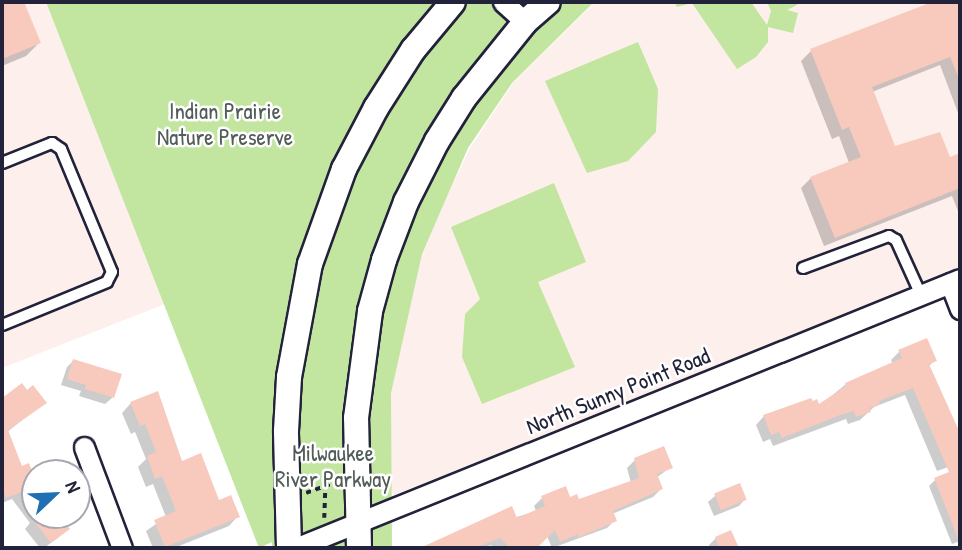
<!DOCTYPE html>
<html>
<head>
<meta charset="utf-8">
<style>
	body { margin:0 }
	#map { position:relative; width:962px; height:550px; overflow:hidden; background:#fff; font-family:"Patrick Hand",sans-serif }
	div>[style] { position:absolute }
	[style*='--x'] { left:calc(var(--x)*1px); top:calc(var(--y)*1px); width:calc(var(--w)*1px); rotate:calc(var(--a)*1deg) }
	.built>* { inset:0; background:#fdefeb }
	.green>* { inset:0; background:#c2e59f }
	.shadow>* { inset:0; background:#0003 }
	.building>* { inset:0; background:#f8cabd; transform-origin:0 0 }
	.path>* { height:3.5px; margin-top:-1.75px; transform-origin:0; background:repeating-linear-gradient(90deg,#22223b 0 5px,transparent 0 10px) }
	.roads { filter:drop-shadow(2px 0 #22223b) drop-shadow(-2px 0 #22223b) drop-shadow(0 2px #22223b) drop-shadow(0 -2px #22223b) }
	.service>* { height:10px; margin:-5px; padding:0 5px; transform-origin:5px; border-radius:5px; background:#fff }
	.minor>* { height:19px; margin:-9.5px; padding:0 9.5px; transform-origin:9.5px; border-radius:9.5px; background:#fff }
	.tertiary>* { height:24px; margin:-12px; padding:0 12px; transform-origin:12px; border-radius:12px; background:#fff }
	span { translate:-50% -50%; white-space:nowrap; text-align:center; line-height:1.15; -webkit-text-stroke:5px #fff; paint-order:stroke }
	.park-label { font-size:23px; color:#525c59 }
	.street-label { font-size:23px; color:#22223b }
	.frame { position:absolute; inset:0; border:4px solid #22223b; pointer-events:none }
	.north { position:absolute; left:21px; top:459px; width:70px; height:70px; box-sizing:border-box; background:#fff; border:2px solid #a7a7b1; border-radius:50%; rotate:67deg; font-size:19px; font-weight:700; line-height:28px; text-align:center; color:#22223b }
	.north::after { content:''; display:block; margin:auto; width:24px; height:32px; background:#1f6fb2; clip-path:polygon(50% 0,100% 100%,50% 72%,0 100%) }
</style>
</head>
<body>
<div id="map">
	<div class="built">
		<i style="clip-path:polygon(2px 2px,46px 2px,165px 304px,2px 368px)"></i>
		<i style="clip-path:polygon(595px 2px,960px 2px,960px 270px,394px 495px,388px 485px,389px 394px,420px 252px,470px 148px,513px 83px)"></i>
	</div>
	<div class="green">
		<i style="clip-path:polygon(46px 2px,594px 2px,512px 83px,468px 148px,422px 254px,391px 393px,392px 548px,272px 548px,272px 542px,259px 548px)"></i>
		<i style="clip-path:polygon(674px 2px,751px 2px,767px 25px,771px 11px,767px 2px,796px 2px,797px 5px,787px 10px,798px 13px,793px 33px,768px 27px,768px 42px,756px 57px,737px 69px,692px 3px,677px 7px)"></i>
		<i style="clip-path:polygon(638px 42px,658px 89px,656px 132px,628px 161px,587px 173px,545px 81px)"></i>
		<i style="clip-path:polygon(554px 183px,586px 262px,538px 282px,575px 367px,482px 404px,462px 357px,465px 314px,480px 299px,451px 227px)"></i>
	</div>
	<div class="shadow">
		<i style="clip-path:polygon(2px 2px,22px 2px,39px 43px,26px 56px,2px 66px)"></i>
		<i style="clip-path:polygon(928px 2px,960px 2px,960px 118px,940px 65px,872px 92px,894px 149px,949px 159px,960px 155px,960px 216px,952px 196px,824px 246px,801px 188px,811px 178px,849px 163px,839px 136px,832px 139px,801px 61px,811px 51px,929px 5px)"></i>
		<i style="clip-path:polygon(899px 352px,935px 360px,929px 366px,944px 405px,947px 404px,960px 442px,960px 460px,957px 464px,937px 471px,905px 395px,874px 407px,860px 420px,848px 424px,846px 419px,773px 446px,770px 439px,763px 442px,756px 425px,764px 416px,818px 407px,846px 384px,893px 364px,891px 360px)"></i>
		<i style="clip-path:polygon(74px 360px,119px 375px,112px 398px,105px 404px,79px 396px,81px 391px,61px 385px,67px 367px)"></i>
		<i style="clip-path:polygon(21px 385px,44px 403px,2px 436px,2px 401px)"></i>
		<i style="clip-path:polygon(131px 403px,181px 463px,218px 502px,238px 516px,229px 526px,174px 548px,153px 548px,146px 531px,166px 517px,153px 484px,146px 487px,138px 467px,146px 459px,135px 432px,131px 434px,122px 413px)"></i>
		<i style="clip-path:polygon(9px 439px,21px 468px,35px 483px,35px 515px,58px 515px,59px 537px,44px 548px,40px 548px,25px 529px,30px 523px,12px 499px,2px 503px,2px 442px)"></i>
		<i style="clip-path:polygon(635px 460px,671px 467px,656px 478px,661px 489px,653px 497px,612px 514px,615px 520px,607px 528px,552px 548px,547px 536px,534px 548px,494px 548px,491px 545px,483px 548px,433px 548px,440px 541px,536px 511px,534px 506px,542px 498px,578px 501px,631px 483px,627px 468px)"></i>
		<i style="clip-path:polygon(954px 472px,960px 486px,960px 541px,952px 544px,929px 486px,935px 480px)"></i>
		<i style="clip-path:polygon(715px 496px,745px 499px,739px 506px,714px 516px,708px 502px)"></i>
		<i style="clip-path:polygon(716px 538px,737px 548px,710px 548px,709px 545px)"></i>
	</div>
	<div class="building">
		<i style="clip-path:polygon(2px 2px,24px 2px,41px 43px,2px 59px)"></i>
		<i style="clip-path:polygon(932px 2px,960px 2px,960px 81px,950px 57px,872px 87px,895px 146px,940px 132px,950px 157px,960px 153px,960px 188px,835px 238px,810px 177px,861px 157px,849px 127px,842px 130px,810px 49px)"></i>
		<i style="clip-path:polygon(927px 338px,937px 361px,929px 364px,960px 433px,959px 541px,934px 478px,949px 472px,913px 388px,879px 401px,880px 404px,869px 408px,871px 412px,856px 417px,854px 411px,840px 415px,782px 438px,779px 432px,771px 435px,763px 415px,811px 398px,813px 401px,817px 399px,819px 404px,846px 386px,845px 383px,902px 358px,898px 350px)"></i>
		<i style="clip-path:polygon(73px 359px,122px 374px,114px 398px,85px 389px,86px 385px,67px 379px)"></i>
		<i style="clip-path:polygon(22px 383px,27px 390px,33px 385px,47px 403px,8px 430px,22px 466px,29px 463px,35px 479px,35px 510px,21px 492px,6px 498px,2px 486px,2px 398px)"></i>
		<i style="clip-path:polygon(158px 391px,182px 461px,201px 453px,219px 500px,231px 495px,240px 517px,165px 547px,154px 520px,176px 511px,162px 476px,155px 479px,147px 456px,156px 452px,145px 424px,140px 426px,130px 402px)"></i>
		<i style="clip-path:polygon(664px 446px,673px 468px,657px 474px,663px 489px,613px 511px,617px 521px,579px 537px,578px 534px,560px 542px,555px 530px,537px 548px,510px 548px,500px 538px,475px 548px,420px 548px,512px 506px,517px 518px,545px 506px,541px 496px,566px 486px,570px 497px,577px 494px,579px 499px,639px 478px,634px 458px)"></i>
		<i style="left:740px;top:483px;width:18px;height:28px;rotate:68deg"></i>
		<i style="clip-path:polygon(29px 515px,59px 515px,70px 529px,51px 543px)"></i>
		<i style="clip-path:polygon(731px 530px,739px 548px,719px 548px,715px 537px)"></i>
	</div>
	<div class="path">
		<i style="--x:306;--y:493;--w:35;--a:-20"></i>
		<i style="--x:324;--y:518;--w:32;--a:-88"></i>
	</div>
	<div class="roads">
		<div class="service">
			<i style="--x:2;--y:163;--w:54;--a:-21.8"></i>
			<i style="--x:52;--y:143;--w:11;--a:34"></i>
			<i style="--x:61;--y:149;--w:133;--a:67.5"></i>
			<i style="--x:112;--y:272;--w:11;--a:117"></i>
			<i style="--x:107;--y:282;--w:113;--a:157.7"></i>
			<i style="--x:803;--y:268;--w:92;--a:-20.4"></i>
			<i style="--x:889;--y:236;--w:8;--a:30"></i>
			<i style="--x:896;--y:240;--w:60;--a:65.6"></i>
		</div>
		<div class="minor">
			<i style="--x:503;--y:2;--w:30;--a:42"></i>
			<i style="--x:950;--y:283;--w:28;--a:69"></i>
			<i style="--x:84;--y:447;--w:108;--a:69.4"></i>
			<i style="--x:295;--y:548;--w:717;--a:-22.02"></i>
		</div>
		<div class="tertiary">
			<i style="--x:289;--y:548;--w:117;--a:-91.5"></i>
			<i style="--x:286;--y:431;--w:54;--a:-86.8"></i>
			<i style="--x:289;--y:377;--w:115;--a:-79.5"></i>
			<i style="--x:310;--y:264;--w:101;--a:-70.3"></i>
			<i style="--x:344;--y:169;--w:69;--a:-62.3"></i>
			<i style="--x:376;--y:108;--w:69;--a:-57.5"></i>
			<i style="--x:413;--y:50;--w:62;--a:-50.2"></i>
			<i style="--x:359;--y:548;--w:130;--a:-91.3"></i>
			<i style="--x:356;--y:418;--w:108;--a:-82.5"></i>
			<i style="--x:370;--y:311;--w:53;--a:-74.6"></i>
			<i style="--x:384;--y:260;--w:62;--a:-69.2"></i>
			<i style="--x:406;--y:202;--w:68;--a:-63.1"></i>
			<i style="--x:437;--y:141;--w:51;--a:-57.9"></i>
			<i style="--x:464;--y:98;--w:97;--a:-51.2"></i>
			<i style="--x:525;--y:22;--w:30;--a:-41"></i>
		</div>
	</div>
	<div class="park-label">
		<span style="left:225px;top:124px">Indian Prairie<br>Nature Preserve</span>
		<span style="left:333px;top:466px">Milwaukee<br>River Parkway</span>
	</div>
	<div class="street-label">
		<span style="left:618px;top:391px;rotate:-22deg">North Sunny Point Road</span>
	</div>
	<div class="frame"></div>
	<div class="north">N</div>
</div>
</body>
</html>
